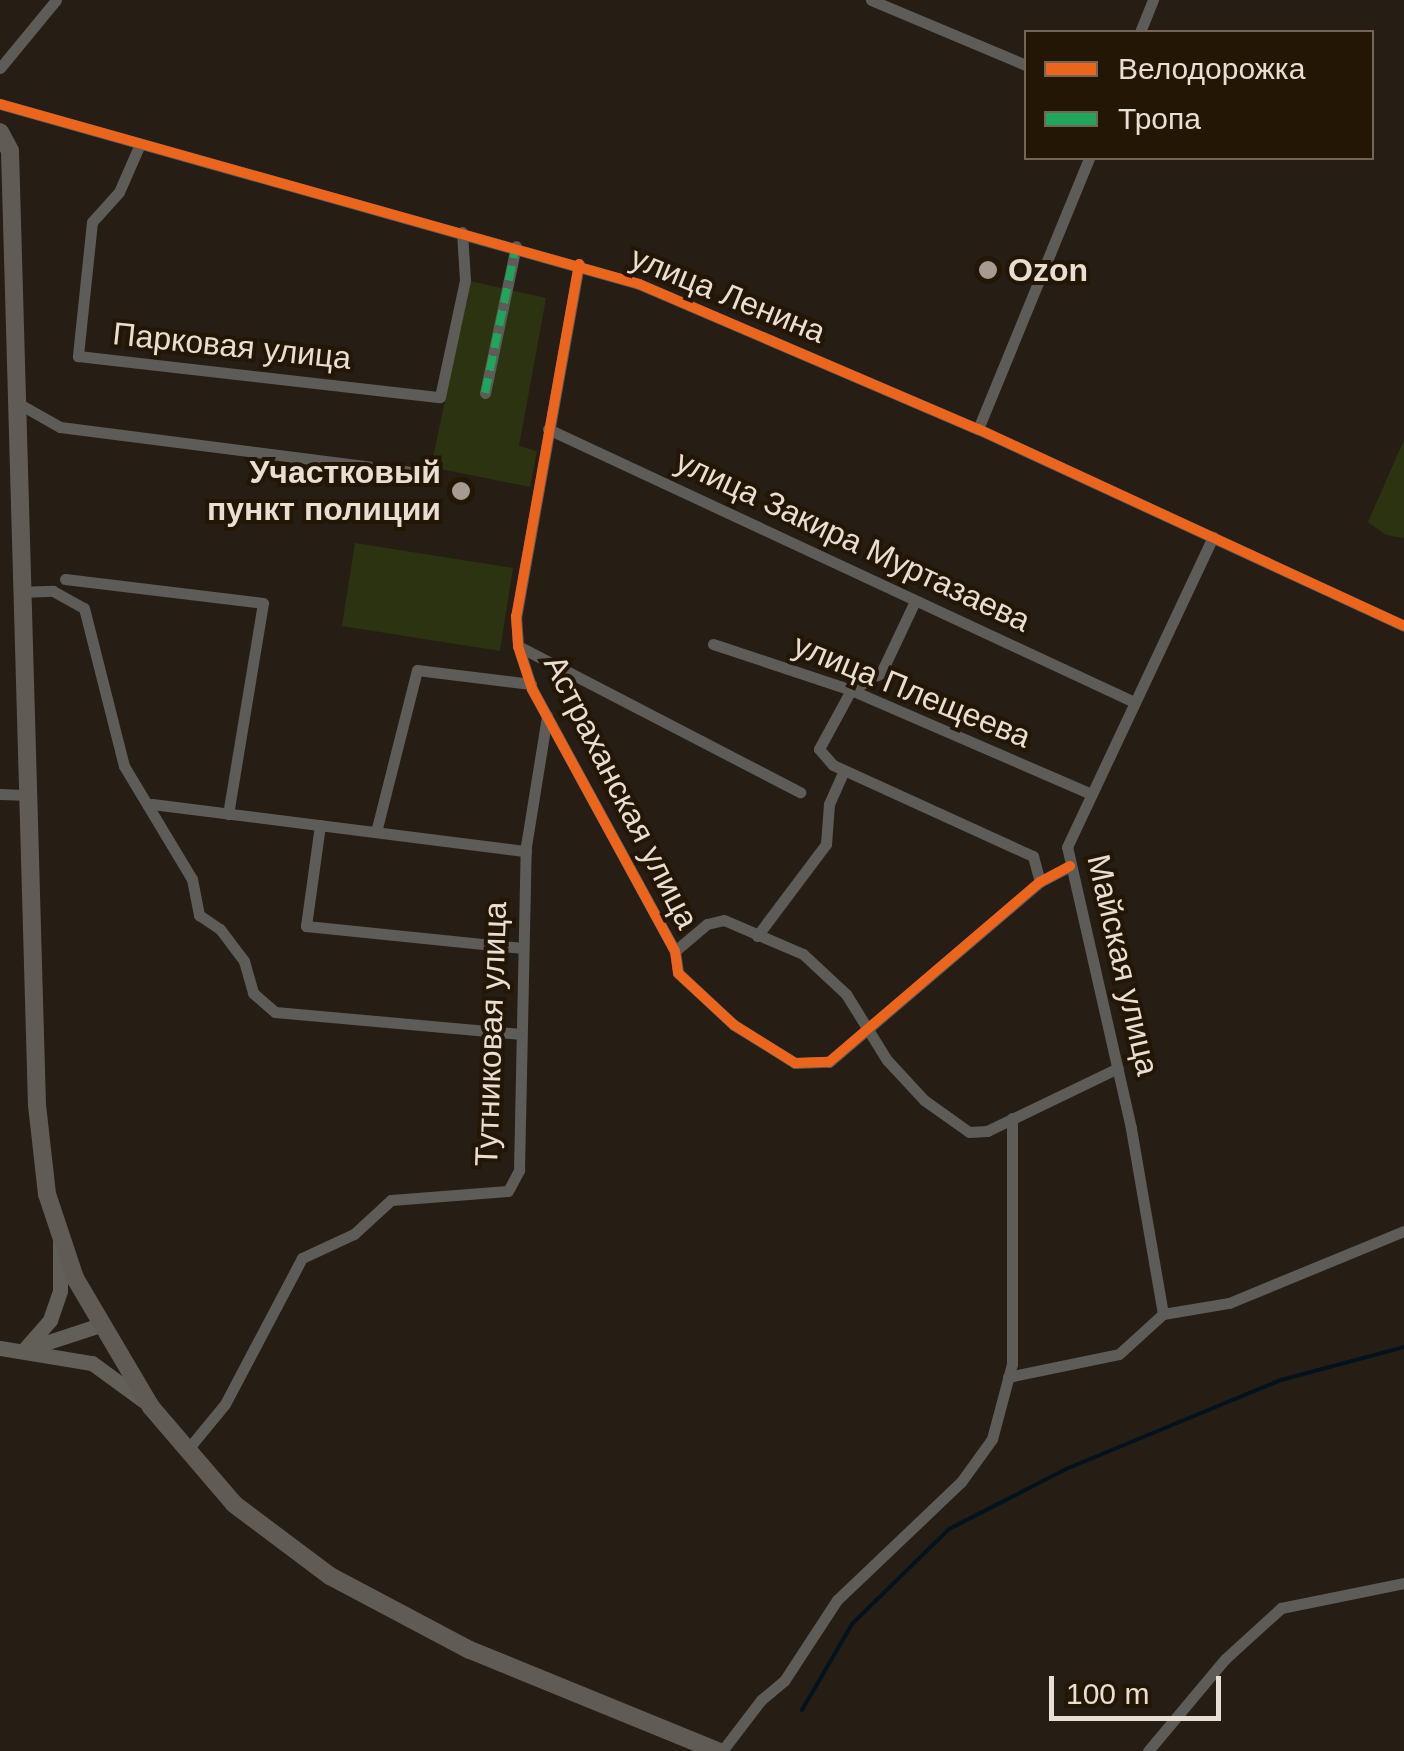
<!DOCTYPE html>
<html>
<head>
<meta charset="utf-8">
<style>
	body { margin:0 }
	#map { position:relative; width:1404px; height:1751px; overflow:hidden; background:#261e15; font-family:Arial,sans-serif }
	div>[style] { position:absolute }
	[style*='--x'] { left:calc(var(--x)*1px); top:calc(var(--y)*1px); width:calc(var(--w)*1px); rotate:calc(var(--a)*1deg) }
	.green>* { inset:0; background:#2b3311; transform-origin:0 0 }
	.stream>* { height:4px; margin:-2px; padding:0 2px; transform-origin:2px; border-radius:2px; background:#03121c }
	.street>* { height:11px; margin:-5.5px; padding:0 5.5px; transform-origin:5.5px; border-radius:5.5px; background:#5e5c58 }
	.secondary>* { height:15px; margin:-7.5px; padding:0 7.5px; transform-origin:7.5px; border-radius:7.5px; background:#625f59 }
	.primary>* { height:18px; margin:-9px; padding:0 9px; transform-origin:9px; border-radius:9px; background:#605c55 }
	.quiet>* { height:8px; margin-top:-4px; transform-origin:0; background:repeating-linear-gradient(90deg,#20a55d 0 15px,transparent 0 23px) }
	.cycleway>* { height:10px; margin:-5px; padding:0 5px; transform-origin:5px; border-radius:5px; background:#eb651d }
	.dots>* { width:28px; height:28px; translate:-50% -50%; box-sizing:border-box; border:5px solid #241605; border-radius:50% }
	span { translate:-50% -50%; white-space:nowrap; text-align:center; line-height:1.15; -webkit-text-stroke:8px #241605; paint-order:stroke }
	.poi-label { font-size:32px; color:#e9ded3; font-weight:700 }
	.left { translate:0 -50%; text-align:left }
	.right { translate:-100% -50%; text-align:right }
	.street-label { font-size:32px; color:#e9ded3 }
	.legend { position:absolute; left:1024px; top:30px; width:350px; height:130px; box-sizing:border-box; background:#241605; border:2px solid #736657; margin:0; padding:12px 18px; list-style:none; font-size:30px; color:#e9ded3 }
	.legend li { display:flex; align-items:center; gap:20px; height:50px }
	.legend b { width:50px; border:2px solid #736657 }
	.scale { position:absolute; left:1049px; top:1676px; width:172px; height:45px; box-sizing:border-box; border:5px solid #e9ded3; border-top:0; padding-left:12px; font-size:30px; line-height:35px; white-space:nowrap; color:#e9ded3; -webkit-text-stroke:8px #241605; paint-order:stroke }
</style>
</head>
<body>
<div id="map">
	<div class="green">
		<i style="clip-path:polygon(470px 281px,546px 298px,519px 446px,537px 451px,530px 487px,431px 467px)"></i>
		<i style="clip-path:polygon(1404px 440px,1404px 538px,1386px 535px,1368px 522px)"></i>
		<i style="left:355px;top:543px;width:160px;height:84px;rotate:9deg"></i>
	</div>
	<div class="stream">
		<i style="--x:802;--y:1710;--w:99;--a:-59.8"></i>
		<i style="--x:852;--y:1624;--w:136;--a:-44.4"></i>
		<i style="--x:949;--y:1529;--w:131;--a:-27.1"></i>
		<i style="--x:1066;--y:1469;--w:233;--a:-22.5"></i>
		<i style="--x:1281;--y:1380;--w:127;--a:-15"></i>
	</div>
	<div class="street">
		<i style="--x:871;--y:0;--w:168;--a:22.8"></i>
		<i style="--x:1140;--y:32;--w:35;--a:-68"></i>
		<i style="--x:0;--y:68;--w:88;--a:-50.5"></i>
		<i style="--x:0;--y:104;--w:664;--a:15.73"></i>
		<i style="--x:639;--y:284;--w:369;--a:23.2"></i>
		<i style="--x:978;--y:429;--w:469;--a:24.8"></i>
		<i style="--x:140;--y:144;--w:52;--a:113.6"></i>
		<i style="--x:119;--y:192;--w:40;--a:132"></i>
		<i style="--x:92;--y:222;--w:135;--a:96"></i>
		<i style="--x:78;--y:356;--w:364;--a:6.5"></i>
		<i style="--x:440;--y:397;--w:120;--a:-77.9"></i>
		<i style="--x:465;--y:280;--w:48;--a:-93.6"></i>
		<i style="--x:579;--y:264;--w:358;--a:100.1"></i>
		<i style="--x:516;--y:616;--w:30;--a:86"></i>
		<i style="--x:518;--y:646;--w:45;--a:72"></i>
		<i style="--x:532;--y:689;--w:298;--a:61.4"></i>
		<i style="--x:675;--y:951;--w:22;--a:82"></i>
		<i style="--x:678;--y:973;--w:76;--a:42.9"></i>
		<i style="--x:734;--y:1025;--w:72;--a:31.9"></i>
		<i style="--x:795;--y:1063;--w:34;--a:-2"></i>
		<i style="--x:829;--y:1062;--w:277;--a:-40.5"></i>
		<i style="--x:1040;--y:882;--w:34;--a:-28"></i>
		<i style="--x:485;--y:393;--w:150;--a:-78.1"></i>
		<i style="--x:14;--y:401;--w:53;--a:29.5"></i>
		<i style="--x:60;--y:427;--w:372;--a:7.3"></i>
		<i style="--x:548;--y:429;--w:646;--a:24.98"></i>
		<i style="--x:978;--y:429;--w:293;--a:-67.7"></i>
		<i style="--x:65;--y:579;--w:199;--a:6.9"></i>
		<i style="--x:263;--y:603;--w:214;--a:99.4"></i>
		<i style="--x:19;--y:592;--w:34;--a:-2"></i>
		<i style="--x:53;--y:591;--w:35;--a:29"></i>
		<i style="--x:84;--y:608;--w:163;--a:75.8"></i>
		<i style="--x:124;--y:766;--w:132;--a:59"></i>
		<i style="--x:192;--y:879;--w:37;--a:79"></i>
		<i style="--x:199;--y:915;--w:25;--a:34"></i>
		<i style="--x:220;--y:929;--w:40;--a:53"></i>
		<i style="--x:244;--y:961;--w:33;--a:74"></i>
		<i style="--x:253;--y:993;--w:29;--a:41"></i>
		<i style="--x:275;--y:1012;--w:247;--a:5.1"></i>
		<i style="--x:915;--y:601;--w:80;--a:115.3"></i>
		<i style="--x:881;--y:673;--w:34;--a:150"></i>
		<i style="--x:851;--y:690;--w:67;--a:118.5"></i>
		<i style="--x:819;--y:749;--w:21;--a:49"></i>
		<i style="--x:833;--y:765;--w:220;--a:24.5"></i>
		<i style="--x:1033;--y:856;--w:27;--a:75"></i>
		<i style="--x:713;--y:644;--w:145;--a:18.4"></i>
		<i style="--x:851;--y:690;--w:259;--a:23.4"></i>
		<i style="--x:518;--y:646;--w:318;--a:27.4"></i>
		<i style="--x:0;--y:794;--w:25;--a:2"></i>
		<i style="--x:152;--y:804;--w:377;--a:7.2"></i>
		<i style="--x:320;--y:825;--w:102;--a:97.9"></i>
		<i style="--x:306;--y:926;--w:218;--a:5.8"></i>
		<i style="--x:376;--y:832;--w:167;--a:-75.8"></i>
		<i style="--x:417;--y:670;--w:115;--a:7"></i>
		<i style="--x:757;--y:936;--w:115;--a:-53.1"></i>
		<i style="--x:826;--y:844;--w:40;--a:-85.7"></i>
		<i style="--x:829;--y:804;--w:37;--a:-66"></i>
		<i style="--x:675;--y:951;--w:42;--a:-40.2"></i>
		<i style="--x:707;--y:924;--w:17;--a:-13"></i>
		<i style="--x:724;--y:920;--w:86;--a:23.3"></i>
		<i style="--x:803;--y:954;--w:59;--a:42.9"></i>
		<i style="--x:846;--y:994;--w:78;--a:58.2"></i>
		<i style="--x:887;--y:1060;--w:54;--a:47.2"></i>
		<i style="--x:924;--y:1100;--w:55;--a:35.4"></i>
		<i style="--x:969;--y:1132;--w:18;--a:-3"></i>
		<i style="--x:987;--y:1131;--w:145;--a:-25.7"></i>
		<i style="--x:1163;--y:1314;--w:189;--a:-99.8"></i>
		<i style="--x:1131;--y:1128;--w:288;--a:-102.8"></i>
		<i style="--x:1067;--y:847;--w:343;--a:-64.8"></i>
		<i style="--x:1008;--y:1377;--w:113;--a:-11.7"></i>
		<i style="--x:1119;--y:1354;--w:59;--a:-42.3"></i>
		<i style="--x:1163;--y:1314;--w:67;--a:-9.5"></i>
		<i style="--x:1229;--y:1303;--w:189;--a:-22.4"></i>
		<i style="--x:188;--y:1449;--w:58;--a:-50.6"></i>
		<i style="--x:225;--y:1404;--w:165;--a:-62.2"></i>
		<i style="--x:302;--y:1258;--w:57;--a:-24.8"></i>
		<i style="--x:354;--y:1234;--w:50;--a:-42.6"></i>
		<i style="--x:391;--y:1200;--w:117;--a:-4.4"></i>
		<i style="--x:508;--y:1191;--w:24;--a:-62"></i>
		<i style="--x:519;--y:1170;--w:324;--a:-88.8"></i>
		<i style="--x:526;--y:846;--w:132;--a:-80.8"></i>
		<i style="--x:722;--y:1751;--w:64;--a:-52.6"></i>
		<i style="--x:761;--y:1700;--w:30;--a:-40"></i>
		<i style="--x:784;--y:1681;--w:97;--a:-56.8"></i>
		<i style="--x:837;--y:1600;--w:171;--a:-43.6"></i>
		<i style="--x:961;--y:1482;--w:53;--a:-54.2"></i>
		<i style="--x:992;--y:1439;--w:78;--a:-75.1"></i>
		<i style="--x:1012;--y:1364;--w:246;--a:-90"></i>
		<i style="--x:1148;--y:1751;--w:120;--a:-50.1"></i>
		<i style="--x:1225;--y:1659;--w:76;--a:-42.3"></i>
		<i style="--x:1281;--y:1608;--w:126;--a:-11.5"></i>
	</div>
	<div class="secondary">
		<i style="--x:33;--y:1347;--w:71;--a:-18.2"></i>
		<i style="--x:0;--y:1348;--w:93;--a:9.3"></i>
		<i style="--x:92;--y:1363;--w:64;--a:36.2"></i>
		<i style="--x:24;--y:1350;--w:40;--a:-49"></i>
		<i style="--x:50;--y:1320;--w:31;--a:-71"></i>
		<i style="--x:60;--y:1291;--w:48;--a:-90"></i>
	</div>
	<div class="primary">
		<i style="--x:0;--y:132;--w:21;--a:62"></i>
		<i style="--x:10;--y:151;--w:954;--a:88.38"></i>
		<i style="--x:37;--y:1105;--w:90;--a:83.6"></i>
		<i style="--x:47;--y:1194;--w:89;--a:71.6"></i>
		<i style="--x:75;--y:1278;--w:150;--a:59.5"></i>
		<i style="--x:151;--y:1407;--w:128;--a:49.4"></i>
		<i style="--x:234;--y:1504;--w:120;--a:36.9"></i>
		<i style="--x:330;--y:1576;--w:158;--a:27.9"></i>
		<i style="--x:470;--y:1650;--w:268;--a:22.2"></i>
	</div>
	<div class="quiet">
		<i style="--x:485;--y:393;--w:150;--a:-78.1"></i>
	</div>
	<div class="cycleway">
		<i style="--x:0;--y:104;--w:664;--a:15.73"></i>
		<i style="--x:639;--y:284;--w:369;--a:23.2"></i>
		<i style="--x:978;--y:429;--w:469;--a:24.8"></i>
		<i style="--x:579;--y:264;--w:358;--a:100.1"></i>
		<i style="--x:516;--y:616;--w:30;--a:86"></i>
		<i style="--x:518;--y:646;--w:45;--a:72"></i>
		<i style="--x:532;--y:689;--w:298;--a:61.4"></i>
		<i style="--x:675;--y:951;--w:22;--a:82"></i>
		<i style="--x:678;--y:973;--w:76;--a:42.9"></i>
		<i style="--x:734;--y:1025;--w:72;--a:31.9"></i>
		<i style="--x:795;--y:1063;--w:34;--a:-2"></i>
		<i style="--x:829;--y:1062;--w:277;--a:-40.5"></i>
		<i style="--x:1040;--y:882;--w:34;--a:-28"></i>
	</div>
	<div class="dots">
		<i style="left:988px;top:270px;background:#a59b90"></i>
		<i style="left:461px;top:491px;background:#a59b90"></i>
	</div>
	<div class="poi-label">
		<span class="left" style="left:1008px;top:270px">Ozon</span>
		<span class="right" style="left:441px;top:491px">Участковый<br>пункт полиции</span>
	</div>
	<div class="street-label">
		<span style="left:728px;top:295px;rotate:22deg">улица Ленина</span>
		<span style="left:232px;top:346px;rotate:6deg">Парковая улица</span>
		<span style="left:853px;top:541px;rotate:25deg">улица Закира Муртазаева</span>
		<span style="left:912px;top:691px;rotate:22deg">улица Плещеева</span>
		<span style="left:621px;top:792px;rotate:63deg">Астраханская улица</span>
		<span style="left:1123px;top:965px;rotate:77deg">Майская улица</span>
		<span style="left:491px;top:1034px;rotate:-88deg">Тутниковая улица</span>
	</div>
	<ul class="legend">
	<li><b style="height:12px;background:#eb651d"></b>Велодорожка</li>
	<li><b style="height:12px;background:#20a55d"></b>Тропа</li>
	</ul>
	<div class="scale">100 m</div>
</div>
</body>
</html>
